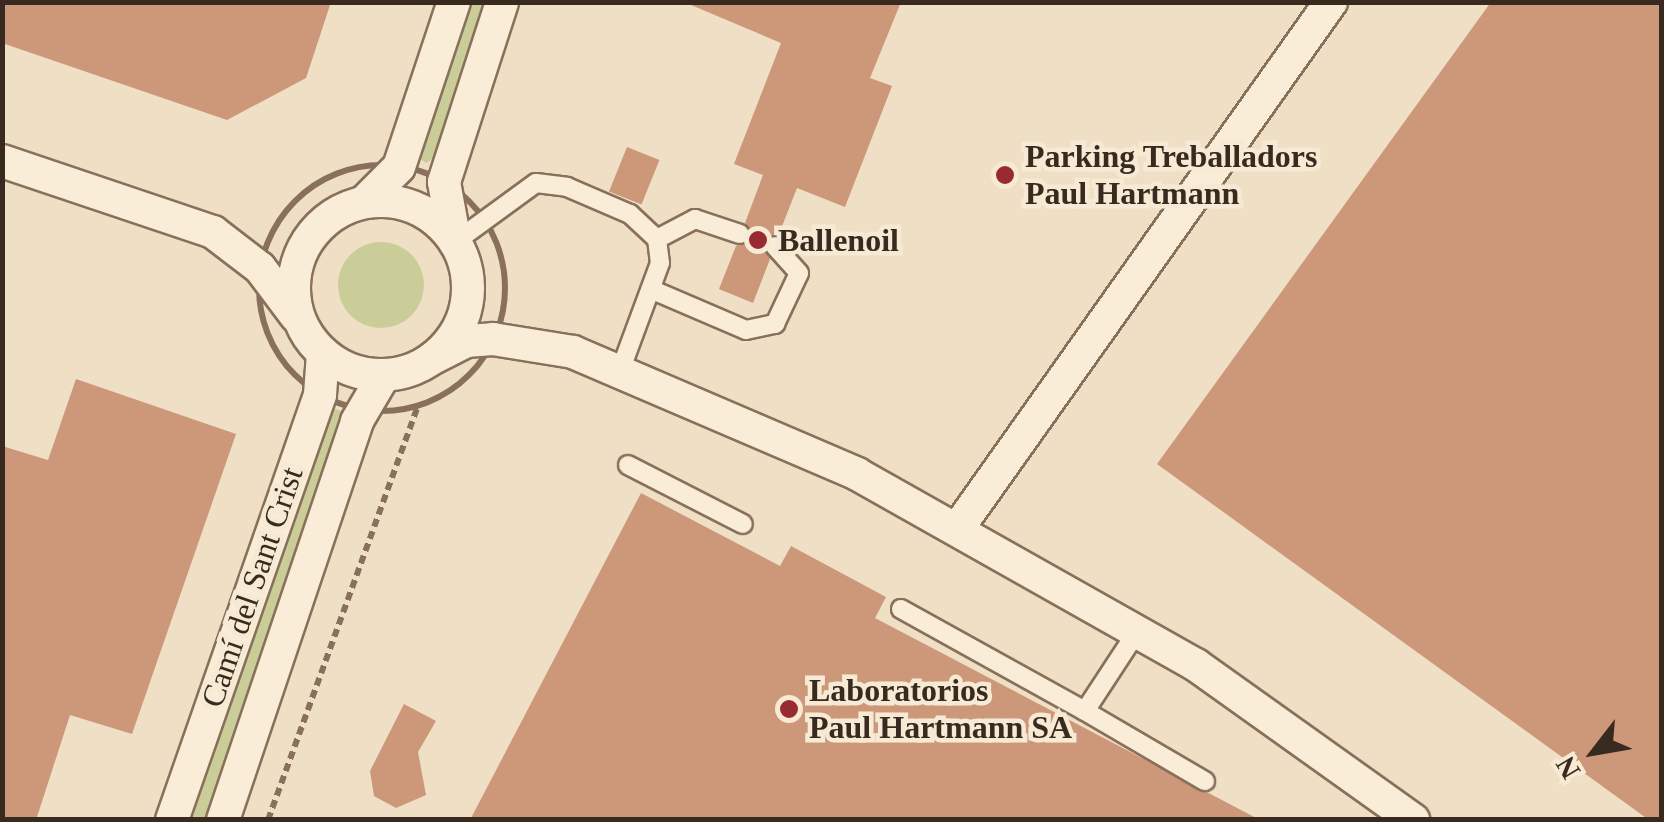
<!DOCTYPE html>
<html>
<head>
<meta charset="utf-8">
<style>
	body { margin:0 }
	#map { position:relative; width:1664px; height:822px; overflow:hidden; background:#eedfc5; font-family:Georgia,serif }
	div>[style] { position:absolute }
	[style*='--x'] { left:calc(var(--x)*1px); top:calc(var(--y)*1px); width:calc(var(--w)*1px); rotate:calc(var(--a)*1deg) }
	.green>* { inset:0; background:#cacd98 }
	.round { border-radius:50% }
	.building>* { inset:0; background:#cd977a; transform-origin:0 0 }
	.path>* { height:6px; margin-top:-3px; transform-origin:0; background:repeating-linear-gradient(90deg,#89705b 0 8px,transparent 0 13px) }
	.path>.ring { margin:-3px; padding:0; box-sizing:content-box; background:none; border:6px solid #89705b; border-radius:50% }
	.roads { filter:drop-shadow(2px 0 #89705b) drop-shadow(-2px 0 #89705b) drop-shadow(0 2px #89705b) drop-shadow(0 -2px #89705b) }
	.lane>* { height:18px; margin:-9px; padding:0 9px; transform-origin:9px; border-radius:9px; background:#f9edd8 }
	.street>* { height:32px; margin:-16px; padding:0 16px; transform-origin:16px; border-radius:16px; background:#f9edd8 }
	.street>.ring { margin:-16px; padding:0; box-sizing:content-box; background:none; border:32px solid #f9edd8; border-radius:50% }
	.dots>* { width:28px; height:28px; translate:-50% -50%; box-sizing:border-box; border:5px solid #f6ead4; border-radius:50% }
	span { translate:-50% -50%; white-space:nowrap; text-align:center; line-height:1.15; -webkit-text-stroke:9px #f6ead4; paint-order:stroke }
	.poi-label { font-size:32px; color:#392a1f; font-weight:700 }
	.left { translate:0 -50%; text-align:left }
	.street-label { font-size:32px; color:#392a1f }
	.frame { position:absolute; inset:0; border:5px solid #392a1f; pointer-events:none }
	.north { position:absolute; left:1544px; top:702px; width:100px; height:100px; -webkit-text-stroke:8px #f6ead4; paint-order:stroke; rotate:239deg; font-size:28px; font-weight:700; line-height:40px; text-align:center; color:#392a1f }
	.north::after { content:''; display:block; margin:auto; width:35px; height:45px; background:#392a1f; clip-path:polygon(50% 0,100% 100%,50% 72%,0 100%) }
</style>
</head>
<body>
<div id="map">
	<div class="green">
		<i style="clip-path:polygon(468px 3px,489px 3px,436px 157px,426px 163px,418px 157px)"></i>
		<i class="round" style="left:338px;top:242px;width:86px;height:86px"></i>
		<i style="clip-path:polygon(333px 408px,344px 412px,208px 819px,189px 820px)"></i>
	</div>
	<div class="building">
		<i style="clip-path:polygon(2px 2px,331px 2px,306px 78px,227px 120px,2px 43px)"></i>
		<i style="clip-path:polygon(684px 2px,901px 2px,870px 78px,892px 86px,845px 207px,797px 188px,779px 234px,764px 241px,770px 259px,753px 303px,719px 289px,736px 246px,752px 237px,745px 223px,763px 175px,734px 164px,781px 43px)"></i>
		<i style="clip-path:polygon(1491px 2px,1662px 2px,1662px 820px,1649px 820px,1157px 464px)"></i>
		<i style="left:627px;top:147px;width:35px;height:48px;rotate:22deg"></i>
		<i style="clip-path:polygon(76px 379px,236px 434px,132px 734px,70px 715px,36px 820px,2px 820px,2px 446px,48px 460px)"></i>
		<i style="clip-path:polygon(641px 493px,780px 566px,791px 546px,886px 597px,875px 618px,1260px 820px,470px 820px)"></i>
		<i style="clip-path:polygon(404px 704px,436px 721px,418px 752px,426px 795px,396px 808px,374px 796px,370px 771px)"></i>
	</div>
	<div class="path">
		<i class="ring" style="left:259px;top:165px;width:240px;height:240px"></i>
		<i style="--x:268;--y:820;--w:440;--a:-70.1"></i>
	</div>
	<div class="roads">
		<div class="lane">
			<i style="--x:657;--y:239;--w:43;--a:-27.8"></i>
			<i style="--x:695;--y:219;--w:47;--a:18.4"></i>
			<i style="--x:455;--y:242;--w:100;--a:-36.1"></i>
			<i style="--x:536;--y:183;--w:31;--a:7"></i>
			<i style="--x:567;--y:187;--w:69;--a:23.2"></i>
			<i style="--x:630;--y:214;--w:37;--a:43"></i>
			<i style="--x:657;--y:239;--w:24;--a:83"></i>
			<i style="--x:660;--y:263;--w:115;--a:110.3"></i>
			<i style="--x:655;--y:291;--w:99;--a:23.2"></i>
			<i style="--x:746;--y:330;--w:30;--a:-12"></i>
			<i style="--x:775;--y:324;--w:56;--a:-64.8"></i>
			<i style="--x:799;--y:273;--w:36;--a:-132"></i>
			<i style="--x:628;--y:465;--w:129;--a:27.2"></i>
			<i style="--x:901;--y:609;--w:210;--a:29"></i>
			<i style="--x:1085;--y:711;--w:97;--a:-56.8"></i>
			<i style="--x:1085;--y:711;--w:139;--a:30.3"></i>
		</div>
		<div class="street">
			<i style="--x:2;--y:161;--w:223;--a:18.6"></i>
			<i style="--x:213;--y:232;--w:59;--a:37.5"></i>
			<i style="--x:260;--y:268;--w:60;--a:53.1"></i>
			<i class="ring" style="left:294px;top:201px;width:142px;height:142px"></i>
			<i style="--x:364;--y:202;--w:49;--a:-45"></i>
			<i style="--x:399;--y:167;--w:174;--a:-71.6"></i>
			<i style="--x:455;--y:242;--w:61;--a:-100.4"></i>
			<i style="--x:444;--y:182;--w:189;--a:-72.1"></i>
			<i style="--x:433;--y:358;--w:37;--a:-27"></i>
			<i style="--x:466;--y:341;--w:27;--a:-4"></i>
			<i style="--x:493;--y:339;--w:81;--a:9.2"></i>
			<i style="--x:573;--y:352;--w:309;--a:23.2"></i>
			<i style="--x:857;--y:474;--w:389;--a:29.4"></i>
			<i style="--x:1196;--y:665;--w:267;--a:35.5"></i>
			<i style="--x:958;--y:528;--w:645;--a:-54.66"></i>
			<i style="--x:172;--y:820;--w:450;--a:-70.8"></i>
			<i style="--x:320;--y:395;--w:42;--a:-85.9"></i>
			<i style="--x:223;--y:820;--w:421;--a:-71.4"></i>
			<i style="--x:357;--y:421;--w:53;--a:-59.6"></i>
		</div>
	</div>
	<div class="dots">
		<i style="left:1005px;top:175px;background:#992a32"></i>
		<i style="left:758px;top:240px;background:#992a32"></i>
		<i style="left:789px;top:709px;background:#992a32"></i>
	</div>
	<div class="poi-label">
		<span class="left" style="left:1025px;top:175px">Parking Treballadors<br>Paul Hartmann</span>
		<span class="left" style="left:778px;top:240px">Ballenoil</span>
		<span class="left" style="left:809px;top:709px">Laboratorios<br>Paul Hartmann SA</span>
	</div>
	<div class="street-label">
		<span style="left:252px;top:587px;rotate:-71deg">Camí del Sant Crist</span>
	</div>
	<div class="frame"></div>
	<div class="north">N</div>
</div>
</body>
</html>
